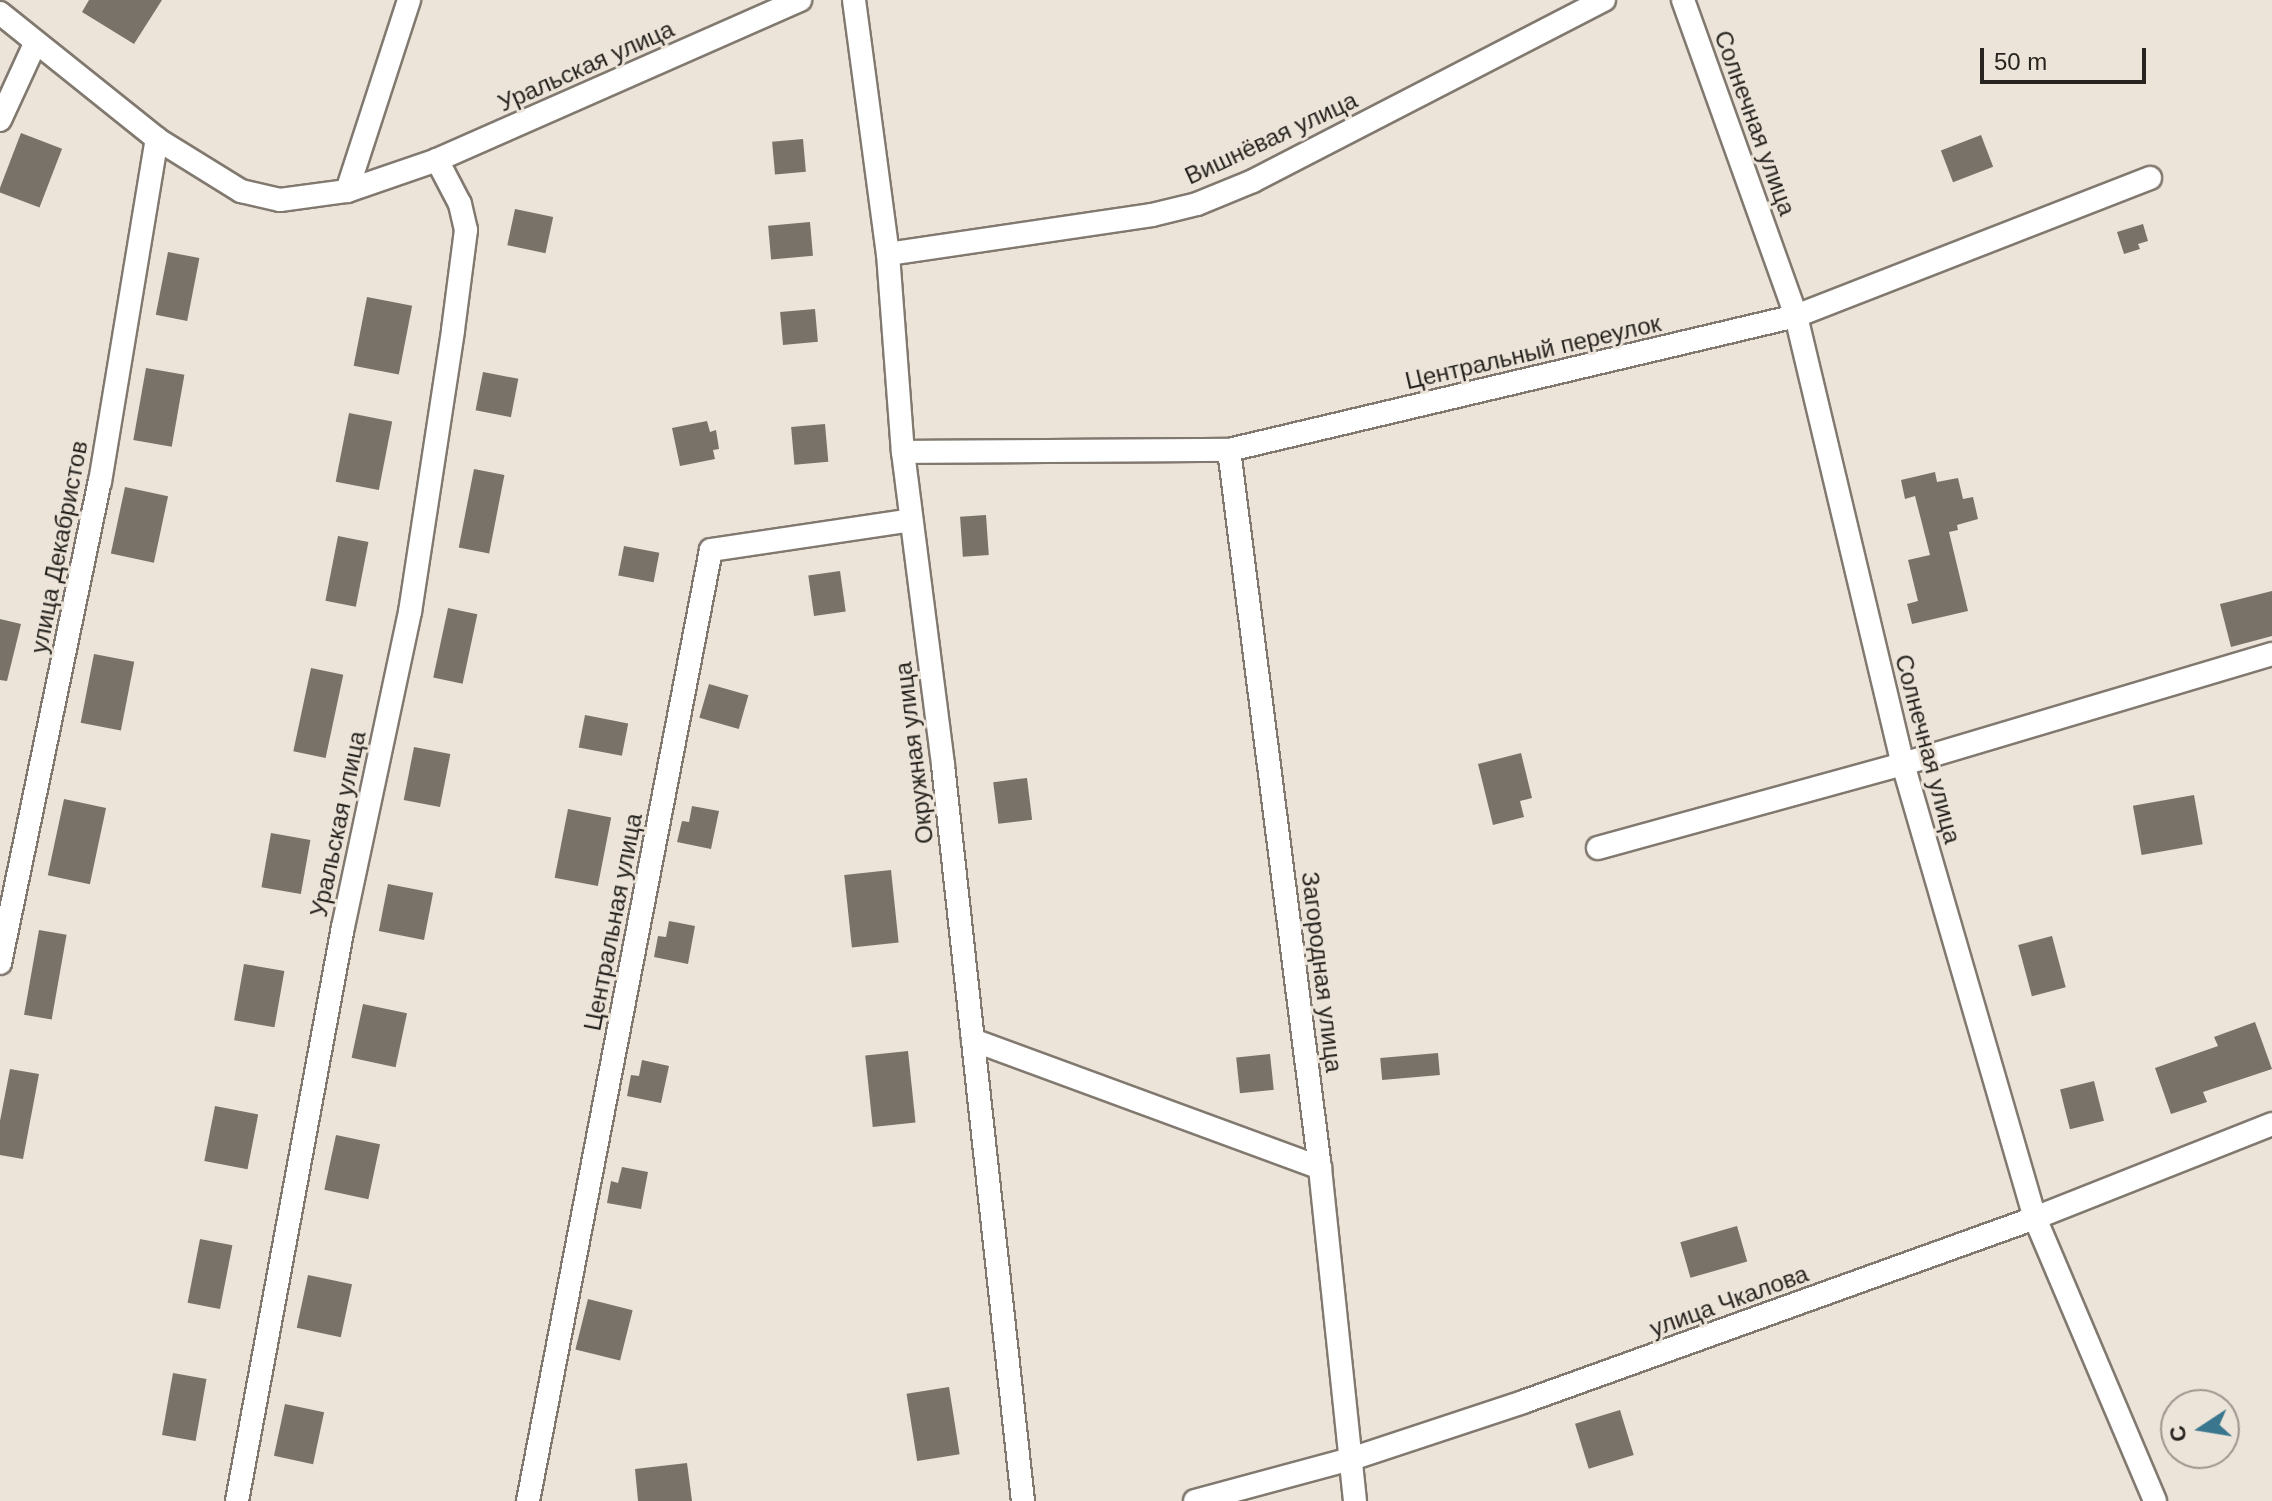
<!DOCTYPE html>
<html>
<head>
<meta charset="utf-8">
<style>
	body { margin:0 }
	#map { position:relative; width:2272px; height:1501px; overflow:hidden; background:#ece4d9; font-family:Helvetica,sans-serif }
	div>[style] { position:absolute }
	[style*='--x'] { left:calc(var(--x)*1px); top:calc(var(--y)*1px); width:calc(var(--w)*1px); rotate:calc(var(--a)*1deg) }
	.building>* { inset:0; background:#797268; transform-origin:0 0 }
	.roads { filter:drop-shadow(2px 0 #81796f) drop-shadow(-2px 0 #81796f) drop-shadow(0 2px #81796f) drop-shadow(0 -2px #81796f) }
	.street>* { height:22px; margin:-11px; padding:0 11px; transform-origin:11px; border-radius:11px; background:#fff }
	span { translate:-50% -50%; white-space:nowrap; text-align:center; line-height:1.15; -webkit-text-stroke:6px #ece4d9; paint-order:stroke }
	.street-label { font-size:24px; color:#272420 }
	.north { position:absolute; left:2160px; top:1389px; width:80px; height:80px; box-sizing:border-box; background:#ece4d9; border:2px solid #9d978f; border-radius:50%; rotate:258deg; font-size:22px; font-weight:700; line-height:32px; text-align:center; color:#272420 }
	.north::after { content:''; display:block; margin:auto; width:28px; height:36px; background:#3a778e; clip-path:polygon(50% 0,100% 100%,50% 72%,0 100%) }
	.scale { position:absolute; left:1980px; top:48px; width:166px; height:36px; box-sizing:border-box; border:4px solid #272420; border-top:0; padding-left:10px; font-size:24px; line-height:28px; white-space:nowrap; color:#272420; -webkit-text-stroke:6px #ece4d9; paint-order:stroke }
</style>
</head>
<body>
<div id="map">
	<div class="building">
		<i style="clip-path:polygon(89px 0,162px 0,134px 44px,82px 12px)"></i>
		<i style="left:21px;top:133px;width:44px;height:63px;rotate:21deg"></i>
		<i style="left:1981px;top:135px;width:34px;height:43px;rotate:69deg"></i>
		<i style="left:803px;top:139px;width:33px;height:31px;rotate:85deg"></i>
		<i style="left:515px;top:209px;width:39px;height:37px;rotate:12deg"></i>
		<i style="left:810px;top:222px;width:34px;height:42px;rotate:85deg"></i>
		<i style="clip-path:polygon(2143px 224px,2148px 241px,2138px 244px,2140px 249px,2124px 254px,2117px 232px)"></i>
		<i style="left:168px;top:252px;width:32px;height:64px;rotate:11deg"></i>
		<i style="left:367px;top:297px;width:46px;height:70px;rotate:11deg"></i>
		<i style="left:815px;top:309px;width:33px;height:35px;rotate:85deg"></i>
		<i style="left:146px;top:368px;width:39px;height:73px;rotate:10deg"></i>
		<i style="left:483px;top:372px;width:36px;height:39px;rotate:11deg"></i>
		<i style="left:349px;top:413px;width:44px;height:70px;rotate:11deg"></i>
		<i style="clip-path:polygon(707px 421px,710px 432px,716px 430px,719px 449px,713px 450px,715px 459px,680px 466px,672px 428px)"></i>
		<i style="left:825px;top:424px;width:38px;height:34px;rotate:85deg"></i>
		<i style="left:474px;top:469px;width:31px;height:80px;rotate:11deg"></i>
		<i style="clip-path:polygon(1935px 472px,1937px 482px,1958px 478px,1963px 499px,1973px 497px,1978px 519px,1957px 525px,1958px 530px,1949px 532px,1968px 611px,1912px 624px,1907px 604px,1918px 601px,1908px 560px,1930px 555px,1915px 496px,1905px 499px,1901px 480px)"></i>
		<i style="left:125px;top:487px;width:44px;height:68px;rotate:12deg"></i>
		<i style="left:986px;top:515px;width:40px;height:26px;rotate:86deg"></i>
		<i style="left:338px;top:536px;width:31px;height:66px;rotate:11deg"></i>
		<i style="left:624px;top:546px;width:36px;height:30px;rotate:11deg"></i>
		<i style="left:840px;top:571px;width:41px;height:32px;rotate:82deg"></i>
		<i style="clip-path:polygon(2272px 591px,2272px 636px,2231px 647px,2220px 604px)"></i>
		<i style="left:448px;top:608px;width:30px;height:71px;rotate:12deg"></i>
		<i style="clip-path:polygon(0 619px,21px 624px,7px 681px,0 680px)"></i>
		<i style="left:94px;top:654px;width:41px;height:70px;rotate:11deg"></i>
		<i style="left:311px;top:668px;width:33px;height:85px;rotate:12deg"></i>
		<i style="left:709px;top:684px;width:41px;height:35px;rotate:16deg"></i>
		<i style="left:585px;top:715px;width:44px;height:33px;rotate:11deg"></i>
		<i style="left:414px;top:747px;width:37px;height:54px;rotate:11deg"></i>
		<i style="clip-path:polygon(1521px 753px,1532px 798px,1520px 801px,1524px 817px,1493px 825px,1478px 764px)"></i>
		<i style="left:1027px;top:778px;width:42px;height:34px;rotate:83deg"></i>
		<i style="left:2194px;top:795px;width:50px;height:62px;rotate:80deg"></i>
		<i style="left:64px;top:799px;width:43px;height:78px;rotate:12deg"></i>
		<i style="clip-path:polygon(692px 806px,719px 811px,711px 849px,677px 842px,682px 821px,689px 822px)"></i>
		<i style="left:568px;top:809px;width:44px;height:70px;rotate:11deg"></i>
		<i style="left:271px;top:833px;width:40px;height:55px;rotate:10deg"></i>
		<i style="left:891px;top:870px;width:73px;height:47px;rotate:84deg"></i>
		<i style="left:388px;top:884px;width:46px;height:48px;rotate:11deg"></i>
		<i style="clip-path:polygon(669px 921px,695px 926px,688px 964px,654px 957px,658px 936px,666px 937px)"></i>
		<i style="left:39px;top:930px;width:28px;height:86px;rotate:10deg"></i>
		<i style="left:2052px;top:936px;width:53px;height:35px;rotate:75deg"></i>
		<i style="left:244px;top:964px;width:41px;height:57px;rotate:10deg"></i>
		<i style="left:363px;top:1004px;width:45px;height:55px;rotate:12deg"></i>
		<i style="clip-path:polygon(2255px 1022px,2272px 1069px,2203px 1092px,2207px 1102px,2171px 1114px,2155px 1068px,2218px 1046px,2214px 1037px)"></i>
		<i style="left:908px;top:1051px;width:72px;height:43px;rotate:84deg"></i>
		<i style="left:1438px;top:1053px;width:22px;height:58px;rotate:85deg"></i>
		<i style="left:1270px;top:1054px;width:36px;height:34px;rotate:84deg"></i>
		<i style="clip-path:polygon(642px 1060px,669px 1066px,661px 1103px,627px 1096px,631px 1075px,639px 1076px)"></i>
		<i style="clip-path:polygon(10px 1069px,39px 1074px,23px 1159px,0 1155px,0 1121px)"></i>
		<i style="left:2094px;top:1081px;width:41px;height:35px;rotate:76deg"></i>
		<i style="left:215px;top:1106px;width:44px;height:56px;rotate:11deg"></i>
		<i style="left:336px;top:1135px;width:45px;height:56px;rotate:12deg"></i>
		<i style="clip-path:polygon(622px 1167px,648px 1172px,641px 1209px,607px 1203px,611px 1181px,618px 1183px)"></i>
		<i style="left:1737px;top:1226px;width:37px;height:59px;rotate:74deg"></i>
		<i style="left:200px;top:1239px;width:33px;height:65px;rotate:11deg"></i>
		<i style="left:308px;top:1275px;width:45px;height:54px;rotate:12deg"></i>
		<i style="left:588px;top:1299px;width:46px;height:52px;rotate:14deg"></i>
		<i style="left:173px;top:1373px;width:34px;height:63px;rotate:10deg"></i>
		<i style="left:949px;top:1387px;width:68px;height:43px;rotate:81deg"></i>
		<i style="left:285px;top:1404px;width:40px;height:53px;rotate:12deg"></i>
		<i style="left:1620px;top:1410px;width:47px;height:47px;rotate:73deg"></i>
		<i style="clip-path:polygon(687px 1463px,692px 1501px,638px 1501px,635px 1469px)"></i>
	</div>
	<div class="roads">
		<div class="street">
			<i style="--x:854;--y:0;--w:256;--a:82.4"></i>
			<i style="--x:888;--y:254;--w:199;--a:85.7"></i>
			<i style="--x:903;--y:452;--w:316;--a:82.7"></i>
			<i style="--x:943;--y:765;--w:740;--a:83.8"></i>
			<i style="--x:1683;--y:0;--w:336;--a:70.3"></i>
			<i style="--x:1796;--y:316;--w:461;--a:76.6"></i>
			<i style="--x:1903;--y:764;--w:473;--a:73.8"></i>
			<i style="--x:2035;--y:1218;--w:307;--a:67"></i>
			<i style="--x:0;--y:13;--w:201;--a:38.7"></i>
			<i style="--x:157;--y:139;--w:99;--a:31.8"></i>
			<i style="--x:241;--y:191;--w:40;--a:13"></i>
			<i style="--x:280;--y:200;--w:68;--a:-7.7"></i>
			<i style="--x:347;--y:191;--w:95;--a:-19"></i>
			<i style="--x:437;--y:160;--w:397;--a:-23.8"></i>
			<i style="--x:0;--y:120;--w:84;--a:-65.3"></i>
			<i style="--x:347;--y:191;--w:201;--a:-72"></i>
			<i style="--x:888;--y:254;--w:267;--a:-8.4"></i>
			<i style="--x:1152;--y:215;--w:46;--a:-13.7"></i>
			<i style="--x:1197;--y:204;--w:61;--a:-22.3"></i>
			<i style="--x:1253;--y:181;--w:395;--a:-27.3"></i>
			<i style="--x:1229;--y:450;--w:724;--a:82.78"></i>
			<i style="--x:1320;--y:1168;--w:335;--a:84"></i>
			<i style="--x:903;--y:452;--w:326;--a:-0.4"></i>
			<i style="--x:1229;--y:450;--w:583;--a:-13.3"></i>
			<i style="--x:1796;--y:316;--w:380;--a:-21.3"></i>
			<i style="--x:1598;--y:848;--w:316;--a:-15.4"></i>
			<i style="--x:1903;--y:764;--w:385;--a:-16.6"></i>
			<i style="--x:0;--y:963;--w:491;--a:-78.3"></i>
			<i style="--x:100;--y:482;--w:348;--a:-80.6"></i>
			<i style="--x:973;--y:1040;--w:370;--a:20.2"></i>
			<i style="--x:237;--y:1501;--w:584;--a:-79.54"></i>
			<i style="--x:343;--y:927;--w:322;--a:-78"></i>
			<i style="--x:410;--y:612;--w:285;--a:-81.3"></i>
			<i style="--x:453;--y:330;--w:101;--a:-82.6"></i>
			<i style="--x:466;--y:230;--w:27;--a:-103"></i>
			<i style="--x:460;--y:204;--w:50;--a:-117.6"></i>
			<i style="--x:528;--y:1501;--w:968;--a:-79.11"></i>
			<i style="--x:711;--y:550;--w:202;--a:-8.5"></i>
			<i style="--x:1195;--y:1501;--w:162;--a:-15.1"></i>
			<i style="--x:1351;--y:1459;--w:181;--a:-18.3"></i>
			<i style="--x:1523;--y:1402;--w:544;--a:-19.77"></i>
			<i style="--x:2035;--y:1218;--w:255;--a:-21.6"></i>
		</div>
	</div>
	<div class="street-label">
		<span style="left:586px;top:66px;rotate:-24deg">Уральская улица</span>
		<span style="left:1755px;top:123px;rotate:70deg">Солнечная улица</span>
		<span style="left:1271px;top:138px;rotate:-25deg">Вишнёвая улица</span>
		<span style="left:1533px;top:352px;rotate:-13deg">Центральный переулок</span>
		<span style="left:59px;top:547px;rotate:-79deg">улица Декабристов</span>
		<span style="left:1928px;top:749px;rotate:75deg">Солнечная улица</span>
		<span style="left:914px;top:753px;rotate:-97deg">Окружная улица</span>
		<span style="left:338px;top:824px;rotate:-78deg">Уральская улица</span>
		<span style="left:613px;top:922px;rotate:-79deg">Центральная улица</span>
		<span style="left:1322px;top:972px;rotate:83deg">Загородная улица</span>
		<span style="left:1729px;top:1301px;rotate:-20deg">улица Чкалова</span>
	</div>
	<div class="north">С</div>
	<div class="scale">50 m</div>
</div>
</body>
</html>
